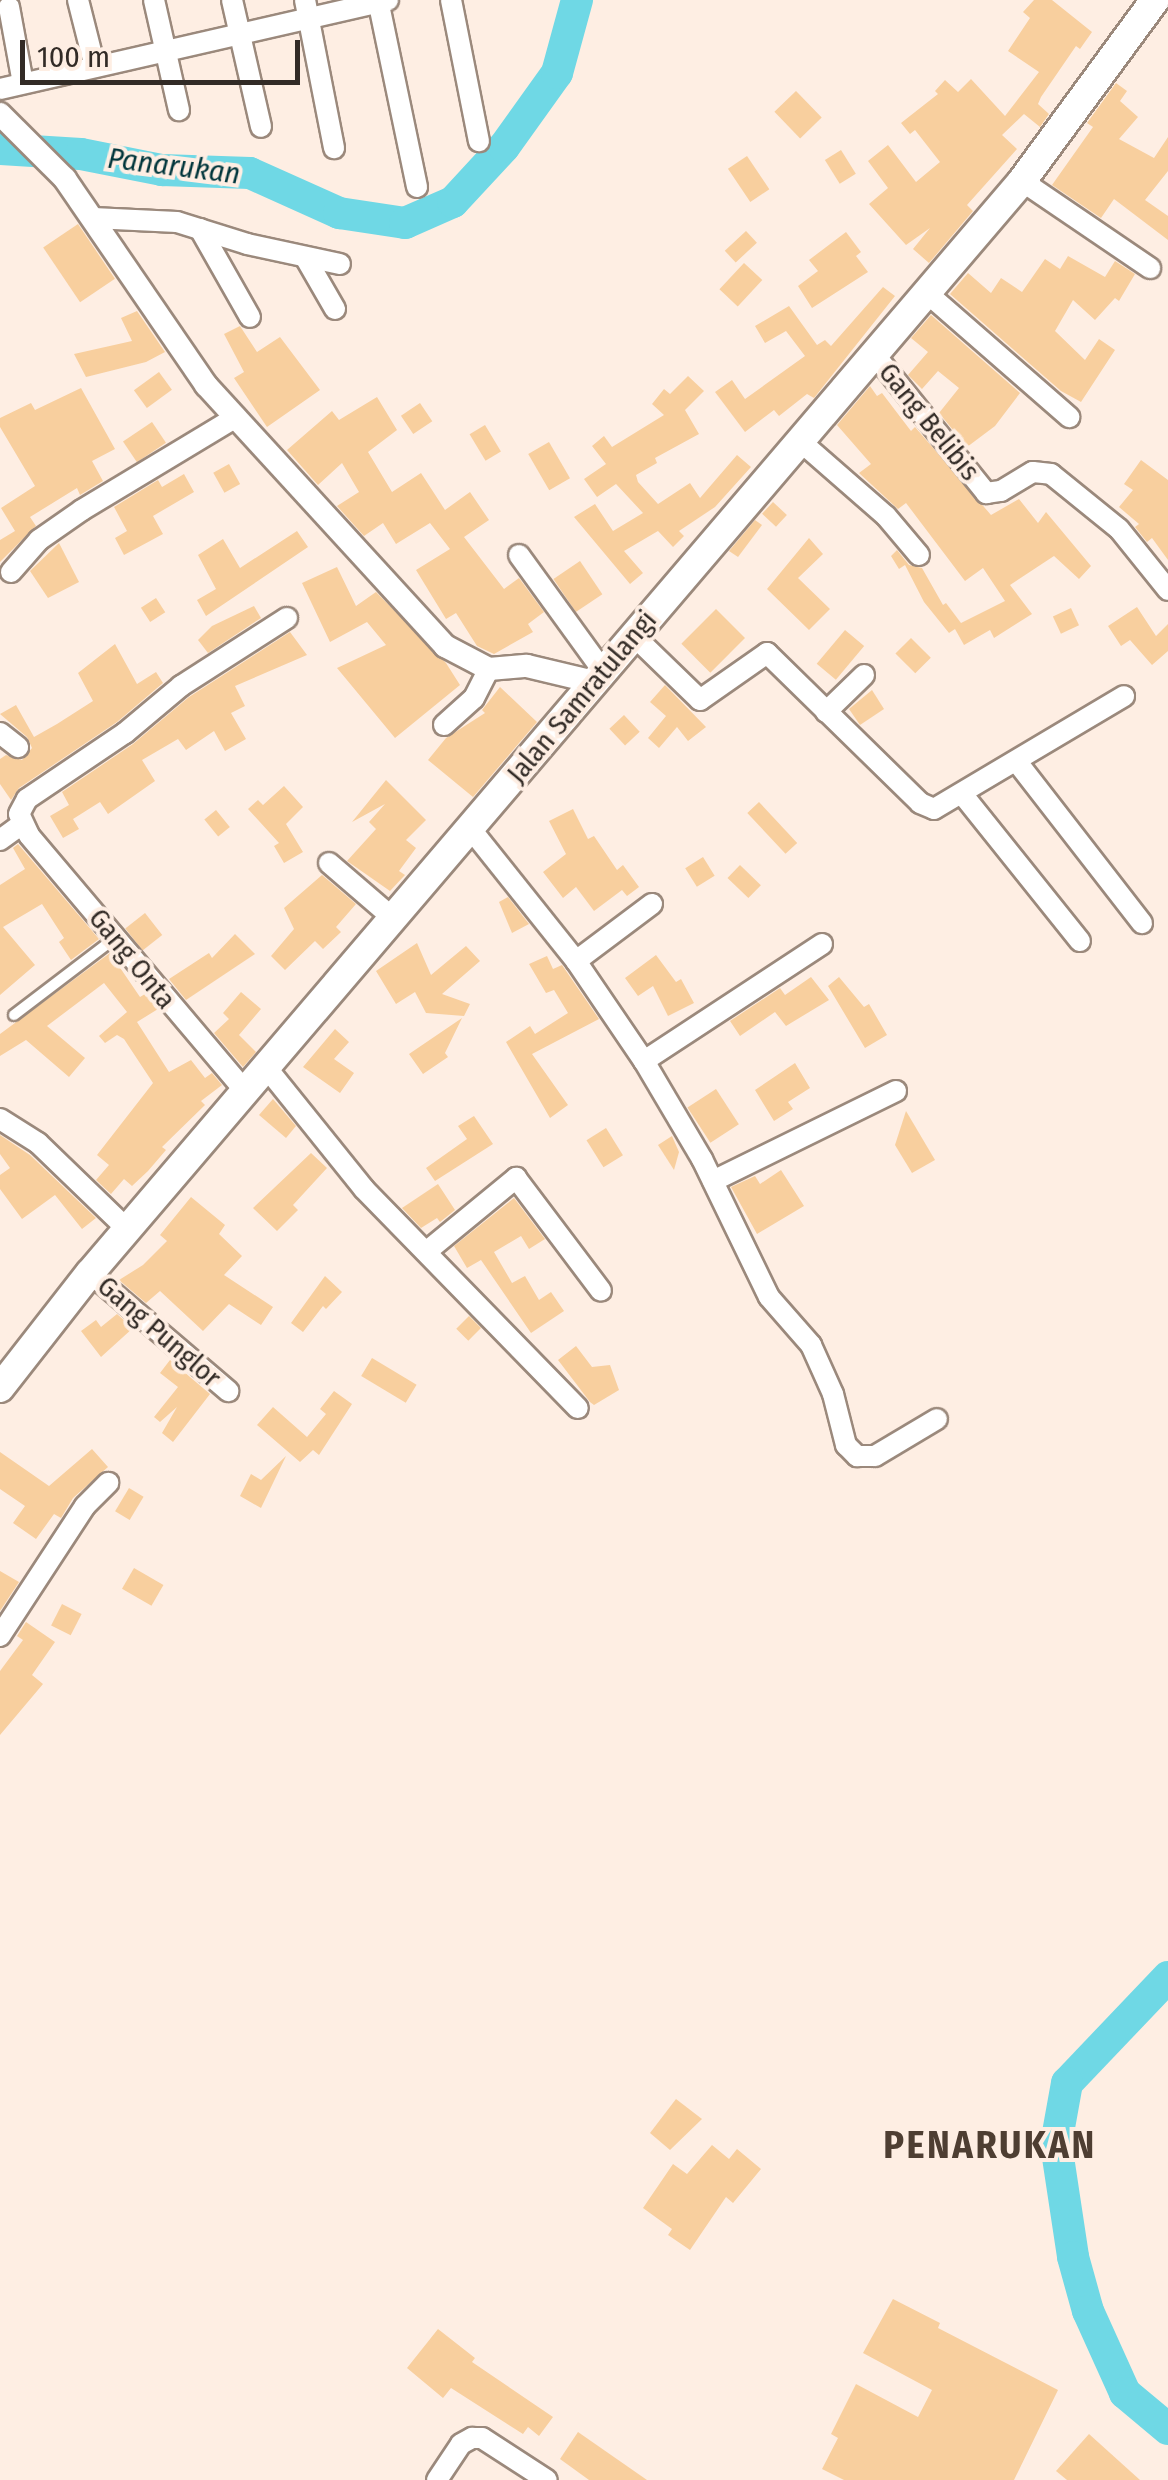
<!DOCTYPE html>
<html>
<head>
<meta charset="utf-8">
<style>
	body { margin:0 }
	#map { position:relative; width:1168px; height:2480px; overflow:hidden; background:#feeee3; font-family:"Fira Sans Condensed",sans-serif }
	div>[style] { position:absolute }
	[style*='--x'] { left:calc(var(--x)*1px); top:calc(var(--y)*1px); width:calc(var(--w)*1px); rotate:calc(var(--a)*1deg) }
	.river>* { height:32px; margin:-16px; padding:0 16px; transform-origin:16px; border-radius:16px; background:#6fd8e5 }
	.building>* { inset:0; background:#f8cf9e; transform-origin:0 0 }
	.roads { filter:drop-shadow(2px 0 #9b897c) drop-shadow(-2px 0 #9b897c) drop-shadow(0 2px #9b897c) drop-shadow(0 -2px #9b897c) }
	.service>* { height:10px; margin:-5px; padding:0 5px; transform-origin:5px; border-radius:5px; background:#fff }
	.minor>* { height:20px; margin:-10px; padding:0 10px; transform-origin:10px; border-radius:10px; background:#fff }
	.tertiary>* { height:22px; margin:-11px; padding:0 11px; transform-origin:11px; border-radius:11px; background:#fff }
	.secondary>* { height:28px; margin:-14px; padding:0 14px; transform-origin:14px; border-radius:14px; background:#fff }
	span { translate:-50% -50%; white-space:nowrap; text-align:center; line-height:1.15; -webkit-text-stroke:8px #feeee3; paint-order:stroke }
	.street-label { font-size:28px; color:#322b26 }
	.water-label { font-size:30px; color:#00353b; font-style:italic }
	.district-label { font-size:38px; color:#4e3e32; font-weight:700; letter-spacing:2.5px }
	.scale { position:absolute; left:20px; top:40px; width:280px; height:45px; box-sizing:border-box; border:5px solid #322b26; border-top:0; padding-left:12px; font-size:30px; line-height:35px; white-space:nowrap; color:#322b26; -webkit-text-stroke:8px #feeee3; paint-order:stroke }
</style>
</head>
<body>
<div id="map">
	<div class="river">
		<i style="--x:0;--y:149;--w:81;--a:3.5"></i>
		<i style="--x:81;--y:154;--w:83;--a:11.2"></i>
		<i style="--x:162;--y:170;--w:88;--a:2"></i>
		<i style="--x:250;--y:173;--w:98;--a:24.2"></i>
		<i style="--x:339;--y:213;--w:67;--a:8.6"></i>
		<i style="--x:405;--y:223;--w:52;--a:-23.6"></i>
		<i style="--x:453;--y:202;--w:75;--a:-47.2"></i>
		<i style="--x:504;--y:147;--w:91;--a:-54.4"></i>
		<i style="--x:557;--y:73;--w:76;--a:-74.7"></i>
		<i style="--x:1168;--y:1977;--w:146;--a:133.6"></i>
		<i style="--x:1067;--y:2083;--w:62;--a:100.2"></i>
		<i style="--x:1056;--y:2144;--w:114;--a:81.4"></i>
		<i style="--x:1073;--y:2257;--w:56;--a:74.5"></i>
		<i style="--x:1088;--y:2311;--w:90;--a:65.7"></i>
		<i style="--x:1125;--y:2393;--w:56;--a:39.9"></i>
	</div>
	<div class="building">
		<i style="clip-path:polygon(1034px 0,1052px 0,1092px 32px,1080px 49px,1076px 46px,1041px 97px,1038px 104px,1049px 114px,1040px 127px,1024px 114px,1002px 135px,1017px 149px,967px 205px,973px 211px,929px 263px,913px 249px,930px 228px,906px 245px,869px 204px,888px 188px,868px 161px,888px 145px,916px 182px,940px 162px,915px 130px,910px 134px,901px 123px,938px 94px,935px 91px,945px 80px,958px 92px,971px 79px,1005px 116px,1039px 72px,1008px 51px,1030px 18px,1023px 12px)"></i>
		<i style="clip-path:polygon(1116px 83px,1127px 91px,1120px 101px,1138px 117px,1119px 139px,1154px 158px,1168px 137px,1168px 171px,1145px 200px,1168px 216px,1168px 240px,1114px 199px,1101px 218px,1052px 185px,1093px 127px,1087px 123px)"></i>
		<i style="left:796px;top:91px;width:37px;height:30px;rotate:46deg"></i>
		<i style="left:841px;top:150px;width:28px;height:19px;rotate:58deg"></i>
		<i style="left:747px;top:156px;width:40px;height:23px;rotate:56deg"></i>
		<i style="left:78px;top:224px;width:66px;height:42px;rotate:56deg"></i>
		<i style="left:746px;top:231px;width:16px;height:29px;rotate:47deg"></i>
		<i style="clip-path:polygon(846px 232px,861px 252px,856px 256px,868px 272px,812px 308px,798px 286px,818px 271px,809px 260px)"></i>
		<i style="clip-path:polygon(1068px 256px,1105px 277px,1115px 261px,1135px 274px,1119px 301px,1115px 298px,1095px 320px,1073px 300px,1055px 331px,1085px 360px,1099px 339px,1115px 350px,1081px 402px,1061px 391px,950px 294px,968px 273px,991px 293px,1001px 278px,1022px 292px,1045px 259px,1060px 269px)"></i>
		<i style="left:744px;top:263px;width:25px;height:36px;rotate:43deg"></i>
		<i style="clip-path:polygon(883px 287px,895px 296px,814px 398px,807px 394px,779px 416px,774px 410px,745px 432px,715px 392px,732px 380px,745px 399px,805px 356px,786px 331px,765px 343px,755px 326px,789px 306px,817px 345px,825px 340px,831px 346px)"></i>
		<i style="clip-path:polygon(137px 311px,165px 352px,146px 362px,86px 377px,74px 354px,132px 341px,121px 318px)"></i>
		<i style="clip-path:polygon(931px 315px,1020px 393px,995px 426px,967px 447px,939px 413px,959px 388px,938px 371px,922px 389px,908px 375px,928px 352px,911px 338px)"></i>
		<i style="clip-path:polygon(240px 326px,257px 352px,280px 337px,320px 390px,267px 427px,234px 378px,244px 372px,224px 334px)"></i>
		<i style="left:159px;top:372px;width:22px;height:31px;rotate:54deg"></i>
		<i style="clip-path:polygon(688px 376px,704px 391px,685px 410px,699px 434px,655px 458px,657px 463px,636px 475px,638px 482px,658px 504px,690px 483px,700px 498px,737px 455px,751px 467px,715px 507px,679px 531px,684px 536px,673px 547px,658px 531px,624px 551px,643px 573px,630px 584px,574px 517px,595px 504px,613px 531px,643px 513px,616px 484px,597px 497px,584px 479px,606px 464px,592px 446px,604px 436px,612px 447px,664px 415px,652px 404px,664px 389px,670px 394px)"></i>
		<i style="clip-path:polygon(870px 386px,877px 396px,882px 393px,911px 431px,915px 427px,991px 515px,1019px 499px,1038px 523px,1046px 512px,1091px 566px,1079px 579px,1054px 556px,1010px 585px,1032px 614px,994px 638px,990px 630px,964px 645px,955px 629px,949px 633px,924px 602px,905px 565px,899px 569px,891px 556px,897px 550px,909px 565px,922px 568px,943px 605px,946px 603px,961px 623px,1005px 601px,983px 568px,965px 581px,906px 503px,898px 509px,859px 473px,871px 464px,837px 425px)"></i>
		<i style="clip-path:polygon(81px 388px,115px 449px,92px 461px,103px 481px,80px 495px,77px 488px,30px 517px,36px 526px,0 562px,0 540px,15px 531px,1px 508px,35px 486px,0 427px,0 418px,31px 403px,35px 410px)"></i>
		<i style="clip-path:polygon(377px 397px,397px 430px,368px 452px,392px 492px,421px 473px,445px 510px,470px 492px,489px 520px,464px 537px,504px 589px,519px 578px,544px 612px,528px 624px,533px 632px,494px 654px,477px 646px,456px 613px,446px 619px,416px 570px,450px 549px,430px 523px,396px 544px,383px 523px,364px 536px,337px 506px,359px 492px,342px 463px,318px 485px,287px 450px,332px 411px,339px 420px)"></i>
		<i style="left:420px;top:403px;width:22px;height:23px;rotate:56deg"></i>
		<i style="left:152px;top:422px;width:25px;height:35px;rotate:56deg"></i>
		<i style="left:485px;top:425px;width:31px;height:18px;rotate:59deg"></i>
		<i style="left:549px;top:442px;width:42px;height:24px;rotate:60deg"></i>
		<i style="clip-path:polygon(1141px 460px,1168px 480px,1168px 560px,1152px 538px,1147px 542px,1135px 527px,1139px 524px,1119px 507px,1133px 490px,1124px 484px)"></i>
		<i style="left:229px;top:464px;width:23px;height:18px;rotate:61deg"></i>
		<i style="clip-path:polygon(184px 474px,194px 492px,153px 516px,163px 534px,124px 555px,115px 538px,127px 531px,114px 507px,158px 480px,162px 487px)"></i>
		<i style="left:773px;top:502px;width:19px;height:16px;rotate:43deg"></i>
		<i style="clip-path:polygon(755px 520px,762px 525px,738px 557px,729px 551px)"></i>
		<i style="clip-path:polygon(297px 531px,308px 547px,206px 616px,197px 600px,216px 589px,198px 555px,223px 539px,240px 568px)"></i>
		<i style="clip-path:polygon(809px 538px,823px 554px,798px 578px,830px 609px,809px 630px,767px 589px)"></i>
		<i style="clip-path:polygon(59px 543px,79px 582px,48px 598px,30px 571px)"></i>
		<i style="left:580px;top:561px;width:40px;height:32px;rotate:56deg"></i>
		<i style="clip-path:polygon(337px 567px,356px 606px,376px 592px,446px 663px,460px 685px,395px 738px,337px 668px,386px 645px,367px 622px,330px 642px,302px 583px)"></i>
		<i style="left:156px;top:598px;width:17px;height:18px;rotate:57deg"></i>
		<i style="clip-path:polygon(254px 606px,261px 618px,208px 653px,198px 640px,212px 626px)"></i>
		<i style="clip-path:polygon(1137px 607px,1156px 636px,1168px 624px,1168px 651px,1152px 665px,1130px 640px,1121px 646px,1108px 626px)"></i>
		<i style="left:1071px;top:608px;width:19px;height:20px;rotate:65deg"></i>
		<i style="left:716px;top:609px;width:41px;height:49px;rotate:45deg"></i>
		<i style="left:845px;top:630px;width:25px;height:44px;rotate:40deg"></i>
		<i style="clip-path:polygon(290px 632px,307px 655px,235px 686px,245px 706px,231px 713px,246px 739px,225px 751px,214px 731px,186px 750px,178px 739px,142px 760px,155px 781px,108px 814px,100px 802px,73px 819px,79px 829px,63px 838px,50px 816px,69px 805px,62px 792px,133px 744px,189px 697px)"></i>
		<i style="left:911px;top:638px;width:28px;height:22px;rotate:45deg"></i>
		<i style="clip-path:polygon(115px 644px,137px 684px,156px 672px,163px 683px,117px 722px,19px 788px,11px 800px,0 784px,0 759px,6px 755px,22px 760px,32px 748px,27px 737px,0 714px,16px 705px,34px 737px,57px 724px,93px 701px,78px 673px)"></i>
		<i style="clip-path:polygon(665px 685px,706px 727px,688px 741px,677px 727px,659px 748px,648px 738px,666px 716px,650px 702px)"></i>
		<i style="clip-path:polygon(500px 687px,537px 722px,473px 797px,428px 760px,446px 738px,485px 713px,482px 710px)"></i>
		<i style="clip-path:polygon(872px 690px,884px 709px,860px 725px,849px 709px)"></i>
		<i style="left:624px;top:715px;width:23px;height:20px;rotate:47deg"></i>
		<i style="clip-path:polygon(386px 780px,426px 820px,406px 840px,416px 848px,399px 871px,405px 875px,390px 891px,347px 861px,376px 829px,369px 822px,385px 804px,352px 822px)"></i>
		<i style="clip-path:polygon(284px 786px,303px 807px,286px 824px,303px 852px,284px 863px,274px 846px,279px 843px,248px 809px,258px 800px,263px 805px)"></i>
		<i style="left:759px;top:802px;width:56px;height:16px;rotate:47deg"></i>
		<i style="clip-path:polygon(573px 809px,588px 839px,594px 836px,617px 870px,623px 865px,639px 887px,627px 896px,622px 890px,594px 911px,576px 887px,563px 898px,543px 872px,566px 854px,549px 821px)"></i>
		<i style="left:216px;top:810px;width:22px;height:15px;rotate:51deg"></i>
		<i style="clip-path:polygon(18px 844px,99px 939px,71px 960px,59px 942px,64px 938px,42px 904px,3px 927px,35px 965px,0 995px,0 885px,25px 869px,13px 848px)"></i>
		<i style="left:703px;top:857px;width:22px;height:21px;rotate:58deg"></i>
		<i style="left:740px;top:865px;width:29px;height:18px;rotate:44deg"></i>
		<i style="clip-path:polygon(322px 875px,356px 904px,336px 927px,341px 932px,323px 949px,315px 941px,285px 970px,271px 956px,294px 929px,284px 908px)"></i>
		<i style="clip-path:polygon(508px 897px,529px 924px,512px 933px,499px 902px)"></i>
		<i style="left:145px;top:913px;width:28px;height:25px;rotate:52deg"></i>
		<i style="clip-path:polygon(235px 934px,255px 954px,186px 1000px,169px 979px,209px 953px,212px 958px)"></i>
		<i style="clip-path:polygon(417px 943px,431px 975px,466px 946px,480px 961px,442px 994px,470px 1004px,464px 1016px,426px 1013px,415px 992px,396px 1004px,376px 971px)"></i>
		<i style="clip-path:polygon(110px 953px,140px 997px,145px 994px,158px 1009px,137px 1022px,169px 1072px,191px 1060px,205px 1078px,212px 1073px,222px 1085px,201px 1101px,205px 1105px,162px 1147px,166px 1150px,148px 1171px,132px 1186px,124px 1179px,111px 1194px,96px 1180px,109px 1165px,97px 1155px,153px 1083px,124px 1039px,117px 1035px,105px 1043px,99px 1036px,127px 1012px,104px 983px,47px 1026px,85px 1058px,69px 1077px,26px 1040px,0 1056px,0 1034px)"></i>
		<i style="clip-path:polygon(656px 955px,676px 982px,681px 979px,694px 1003px,668px 1016px,653px 986px,638px 996px,625px 978px)"></i>
		<i style="clip-path:polygon(547px 956px,553px 969px,562px 965px,599px 1019px,532px 1054px,568px 1105px,550px 1118px,506px 1042px,530px 1026px,535px 1034px,568px 1013px,554px 990px,546px 993px,529px 964px)"></i>
		<i style="clip-path:polygon(811px 977px,829px 1000px,786px 1026px,775px 1012px,740px 1036px,730px 1021px,780px 988px,785px 995px)"></i>
		<i style="clip-path:polygon(839px 977px,864px 1007px,869px 1004px,887px 1035px,865px 1048px,828px 986px)"></i>
		<i style="clip-path:polygon(241px 992px,261px 1009px,239px 1035px,256px 1052px,243px 1067px,214px 1033px,229px 1019px,223px 1013px)"></i>
		<i style="clip-path:polygon(462px 1018px,445px 1053px,448px 1057px,423px 1074px,409px 1054px)"></i>
		<i style="clip-path:polygon(335px 1029px,349px 1042px,334px 1059px,354px 1073px,340px 1093px,303px 1067px)"></i>
		<i style="clip-path:polygon(795px 1063px,810px 1088px,788px 1102px,793px 1109px,774px 1121px,755px 1090px)"></i>
		<i style="left:716px;top:1089px;width:42px;height:34px;rotate:57deg"></i>
		<i style="clip-path:polygon(273px 1099px,296px 1126px,286px 1138px,259px 1115px)"></i>
		<i style="clip-path:polygon(906px 1111px,935px 1160px,912px 1173px,895px 1145px)"></i>
		<i style="clip-path:polygon(474px 1116px,493px 1144px,435px 1181px,426px 1168px,467px 1139px,458px 1126px)"></i>
		<i style="left:606px;top:1128px;width:32px;height:23px;rotate:58deg"></i>
		<i style="clip-path:polygon(0 1135px,30px 1155px,96px 1218px,82px 1229px,55px 1195px,22px 1219px,0 1189px,0 1175px,10px 1168px,0 1154px)"></i>
		<i style="clip-path:polygon(672px 1136px,679px 1152px,674px 1170px,658px 1145px)"></i>
		<i style="clip-path:polygon(311px 1153px,327px 1168px,293px 1205px,298px 1210px,277px 1231px,253px 1208px)"></i>
		<i style="clip-path:polygon(781px 1170px,804px 1206px,757px 1234px,731px 1187px,755px 1176px,760px 1184px)"></i>
		<i style="clip-path:polygon(438px 1184px,455px 1210px,440px 1222px,437px 1218px,421px 1228px,402px 1208px)"></i>
		<i style="clip-path:polygon(191px 1197px,225px 1225px,219px 1234px,242px 1256px,224px 1275px,273px 1307px,261px 1325px,229px 1304px,203px 1331px,160px 1291px,146px 1303px,119px 1280px,143px 1265px,167px 1241px,160px 1235px)"></i>
		<i style="clip-path:polygon(514px 1198px,545px 1239px,529px 1249px,521px 1236px,494px 1252px,512px 1283px,525px 1276px,539px 1300px,551px 1292px,564px 1311px,531px 1333px,481px 1260px,467px 1268px,454px 1246px)"></i>
		<i style="clip-path:polygon(325px 1276px,342px 1292px,326px 1309px,323px 1306px,303px 1332px,291px 1323px)"></i>
		<i style="clip-path:polygon(117px 1314px,133px 1328px,101px 1357px,81px 1331px,96px 1320px,101px 1327px)"></i>
		<i style="left:469px;top:1316px;width:17px;height:18px;rotate:45deg"></i>
		<i style="clip-path:polygon(576px 1346px,592px 1367px,610px 1365px,619px 1390px,594px 1405px,590px 1402px,558px 1360px)"></i>
		<i style="left:372px;top:1358px;width:52px;height:21px;rotate:31deg"></i>
		<i style="clip-path:polygon(170px 1360px,210px 1394px,173px 1442px,162px 1433px,177px 1407px,160px 1422px,154px 1417px,178px 1387px,160px 1373px)"></i>
		<i style="clip-path:polygon(334px 1391px,352px 1404px,319px 1455px,313px 1450px,300px 1462px,257px 1425px,273px 1407px,307px 1437px,326px 1414px,320px 1409px)"></i>
		<i style="clip-path:polygon(92px 1449px,108px 1467px,73px 1498px,61px 1518px,54px 1514px,36px 1539px,13px 1523px,25px 1506px,0 1489px,0 1452px,49px 1486px)"></i>
		<i style="clip-path:polygon(286px 1456px,261px 1508px,240px 1496px,251px 1474px,261px 1480px)"></i>
		<i style="left:129px;top:1488px;width:17px;height:27px;rotate:31deg"></i>
		<i style="left:134px;top:1568px;width:34px;height:24px;rotate:30deg"></i>
		<i style="clip-path:polygon(0 1571px,19px 1582px,0 1611px)"></i>
		<i style="left:62px;top:1604px;width:22px;height:24px;rotate:27deg"></i>
		<i style="clip-path:polygon(26px 1622px,55px 1642px,32px 1675px,43px 1684px,0 1735px,0 1671px,23px 1640px,17px 1636px)"></i>
		<i style="clip-path:polygon(676px 2099px,702px 2119px,670px 2150px,650px 2133px)"></i>
		<i style="clip-path:polygon(712px 2145px,729px 2159px,737px 2149px,761px 2169px,733px 2203px,726px 2197px,690px 2250px,668px 2235px,672px 2229px,643px 2208px,673px 2164px,687px 2174px)"></i>
		<i style="clip-path:polygon(893px 2299px,940px 2323px,938px 2328px,1058px 2390px,1014px 2480px,844px 2480px,822px 2469px,838px 2438px,831px 2434px,856px 2384px,918px 2417px,932px 2390px,863px 2353px)"></i>
		<i style="clip-path:polygon(438px 2329px,475px 2358px,472px 2362px,553px 2417px,539px 2436px,528px 2427px,523px 2434px,451px 2388px,443px 2398px,407px 2368px)"></i>
		<i style="clip-path:polygon(578px 2432px,647px 2480px,589px 2480px,560px 2459px)"></i>
		<i style="clip-path:polygon(1089px 2434px,1140px 2480px,1067px 2480px,1056px 2471px)"></i>
	</div>
	<div class="roads">
		<div class="service">
			<i style="--x:14;--y:1015;--w:127;--a:-37.3"></i>
		</div>
		<div class="minor">
			<i style="--x:78;--y:0;--w:69;--a:75.8"></i>
			<i style="--x:154;--y:0;--w:113;--a:77.2"></i>
			<i style="--x:232;--y:0;--w:130;--a:77.1"></i>
			<i style="--x:305;--y:0;--w:151;--a:78.9"></i>
			<i style="--x:378;--y:0;--w:191;--a:78.2"></i>
			<i style="--x:451;--y:0;--w:144;--a:78.8"></i>
			<i style="--x:9;--y:7;--w:77;--a:79.6"></i>
			<i style="--x:0;--y:89;--w:398;--a:-12.9"></i>
			<i style="--x:1022;--y:181;--w:155;--a:34.2"></i>
			<i style="--x:93;--y:218;--w:84;--a:2.7"></i>
			<i style="--x:177;--y:222;--w:73;--a:17.4"></i>
			<i style="--x:247;--y:244;--w:95;--a:12.1"></i>
			<i style="--x:200;--y:229;--w:101;--a:60.4"></i>
			<i style="--x:305;--y:257;--w:60;--a:60"></i>
			<i style="--x:927;--y:293;--w:189;--a:41.1"></i>
			<i style="--x:874;--y:354;--w:179;--a:51.1"></i>
			<i style="--x:986;--y:493;--w:15;--a:-8"></i>
			<i style="--x:1001;--y:491;--w:37;--a:-31"></i>
			<i style="--x:1033;--y:472;--w:18;--a:6"></i>
			<i style="--x:1051;--y:474;--w:87;--a:39"></i>
			<i style="--x:1119;--y:529;--w:78;--a:51.2"></i>
			<i style="--x:800;--y:441;--w:114;--a:41.1"></i>
			<i style="--x:886;--y:516;--w:51;--a:49.8"></i>
			<i style="--x:519;--y:555;--w:143;--a:54.1"></i>
			<i style="--x:11;--y:572;--w:43;--a:-48.8"></i>
			<i style="--x:39;--y:540;--w:52;--a:-34.9"></i>
			<i style="--x:82;--y:510;--w:180;--a:-31.1"></i>
			<i style="--x:634;--y:636;--w:92;--a:44.1"></i>
			<i style="--x:700;--y:700;--w:82;--a:-35"></i>
			<i style="--x:767;--y:653;--w:214;--a:44.4"></i>
			<i style="--x:920;--y:803;--w:15;--a:23"></i>
			<i style="--x:934;--y:809;--w:221;--a:-30.7"></i>
			<i style="--x:826;--y:712;--w:53;--a:-44.2"></i>
			<i style="--x:444;--y:725;--w:40;--a:-42"></i>
			<i style="--x:474;--y:698;--w:33;--a:-63"></i>
			<i style="--x:0;--y:733;--w:23;--a:38"></i>
			<i style="--x:1017;--y:762;--w:204;--a:52.2"></i>
			<i style="--x:963;--y:795;--w:187;--a:51.3"></i>
			<i style="--x:470;--y:828;--w:170;--a:51.4"></i>
			<i style="--x:576;--y:961;--w:121;--a:55.8"></i>
			<i style="--x:644;--y:1061;--w:213;--a:-33.3"></i>
			<i style="--x:0;--y:840;--w:27;--a:-36"></i>
			<i style="--x:329;--y:863;--w:84;--a:40.7"></i>
			<i style="--x:576;--y:961;--w:95;--a:-36.9"></i>
			<i style="--x:644;--y:1061;--w:114;--a:59.4"></i>
			<i style="--x:702;--y:1159;--w:153;--a:64.1"></i>
			<i style="--x:769;--y:1297;--w:64;--a:48.8"></i>
			<i style="--x:811;--y:1345;--w:54;--a:65.8"></i>
			<i style="--x:833;--y:1394;--w:53;--a:75.7"></i>
			<i style="--x:846;--y:1445;--w:16;--a:45"></i>
			<i style="--x:857;--y:1456;--w:18;--a:0"></i>
			<i style="--x:875;--y:1456;--w:72;--a:-30.8"></i>
			<i style="--x:266;--y:1067;--w:156;--a:51.2"></i>
			<i style="--x:364;--y:1189;--w:306;--a:45.7"></i>
			<i style="--x:245;--y:1091;--w:335;--a:-130.2"></i>
			<i style="--x:29;--y:835;--w:23;--a:-115"></i>
			<i style="--x:19;--y:814;--w:17;--a:-62"></i>
			<i style="--x:27;--y:799;--w:118;--a:-34"></i>
			<i style="--x:125;--y:733;--w:73;--a:-40"></i>
			<i style="--x:181;--y:686;--w:126;--a:-32.7"></i>
			<i style="--x:0;--y:1119;--w:45;--a:32.3"></i>
			<i style="--x:38;--y:1143;--w:124;--a:44"></i>
			<i style="--x:713;--y:1181;--w:204;--a:-26.2"></i>
			<i style="--x:426;--y:1252;--w:117;--a:-39.4"></i>
			<i style="--x:516;--y:1178;--w:141;--a:53"></i>
			<i style="--x:90;--y:1273;--w:182;--a:40.5"></i>
			<i style="--x:0;--y:1636;--w:155;--a:-56.8"></i>
			<i style="--x:85;--y:1506;--w:33;--a:-45"></i>
			<i style="--x:437;--y:2480;--w:43;--a:-56.3"></i>
			<i style="--x:461;--y:2444;--w:13;--a:-29"></i>
			<i style="--x:472;--y:2438;--w:10;--a:0"></i>
			<i style="--x:482;--y:2438;--w:77;--a:32.9"></i>
		</div>
		<div class="tertiary">
			<i style="--x:0;--y:114;--w:92;--a:45"></i>
			<i style="--x:65;--y:179;--w:250;--a:55.6"></i>
			<i style="--x:206;--y:385;--w:354;--a:47.5"></i>
			<i style="--x:445;--y:646;--w:50;--a:27.6"></i>
			<i style="--x:489;--y:669;--w:38;--a:-5"></i>
			<i style="--x:527;--y:666;--w:69;--a:13.4"></i>
		</div>
		<div class="secondary">
			<i style="--x:0;--y:1388;--w:146;--a:-52"></i>
			<i style="--x:90;--y:1273;--w:1436;--a:-49.52"></i>
			<i style="--x:1022;--y:181;--w:225;--a:-53.7"></i>
		</div>
	</div>
	<div class="street-label">
		<span style="left:929px;top:422px;rotate:51deg">Gang Belibis</span>
		<span style="left:582px;top:697px;rotate:-50deg">Jalan Samratulangi</span>
		<span style="left:132px;top:959px;rotate:51deg">Gang Onta</span>
		<span style="left:159px;top:1332px;rotate:41deg">Gang Punglor</span>
	</div>
	<div class="water-label">
		<span style="left:174px;top:166px;rotate:7deg">Panarukan</span>
	</div>
	<div class="district-label">
		<span style="left:990px;top:2146px">PENARUKAN</span>
	</div>
	<div class="scale">100 m</div>
</div>
</body>
</html>
